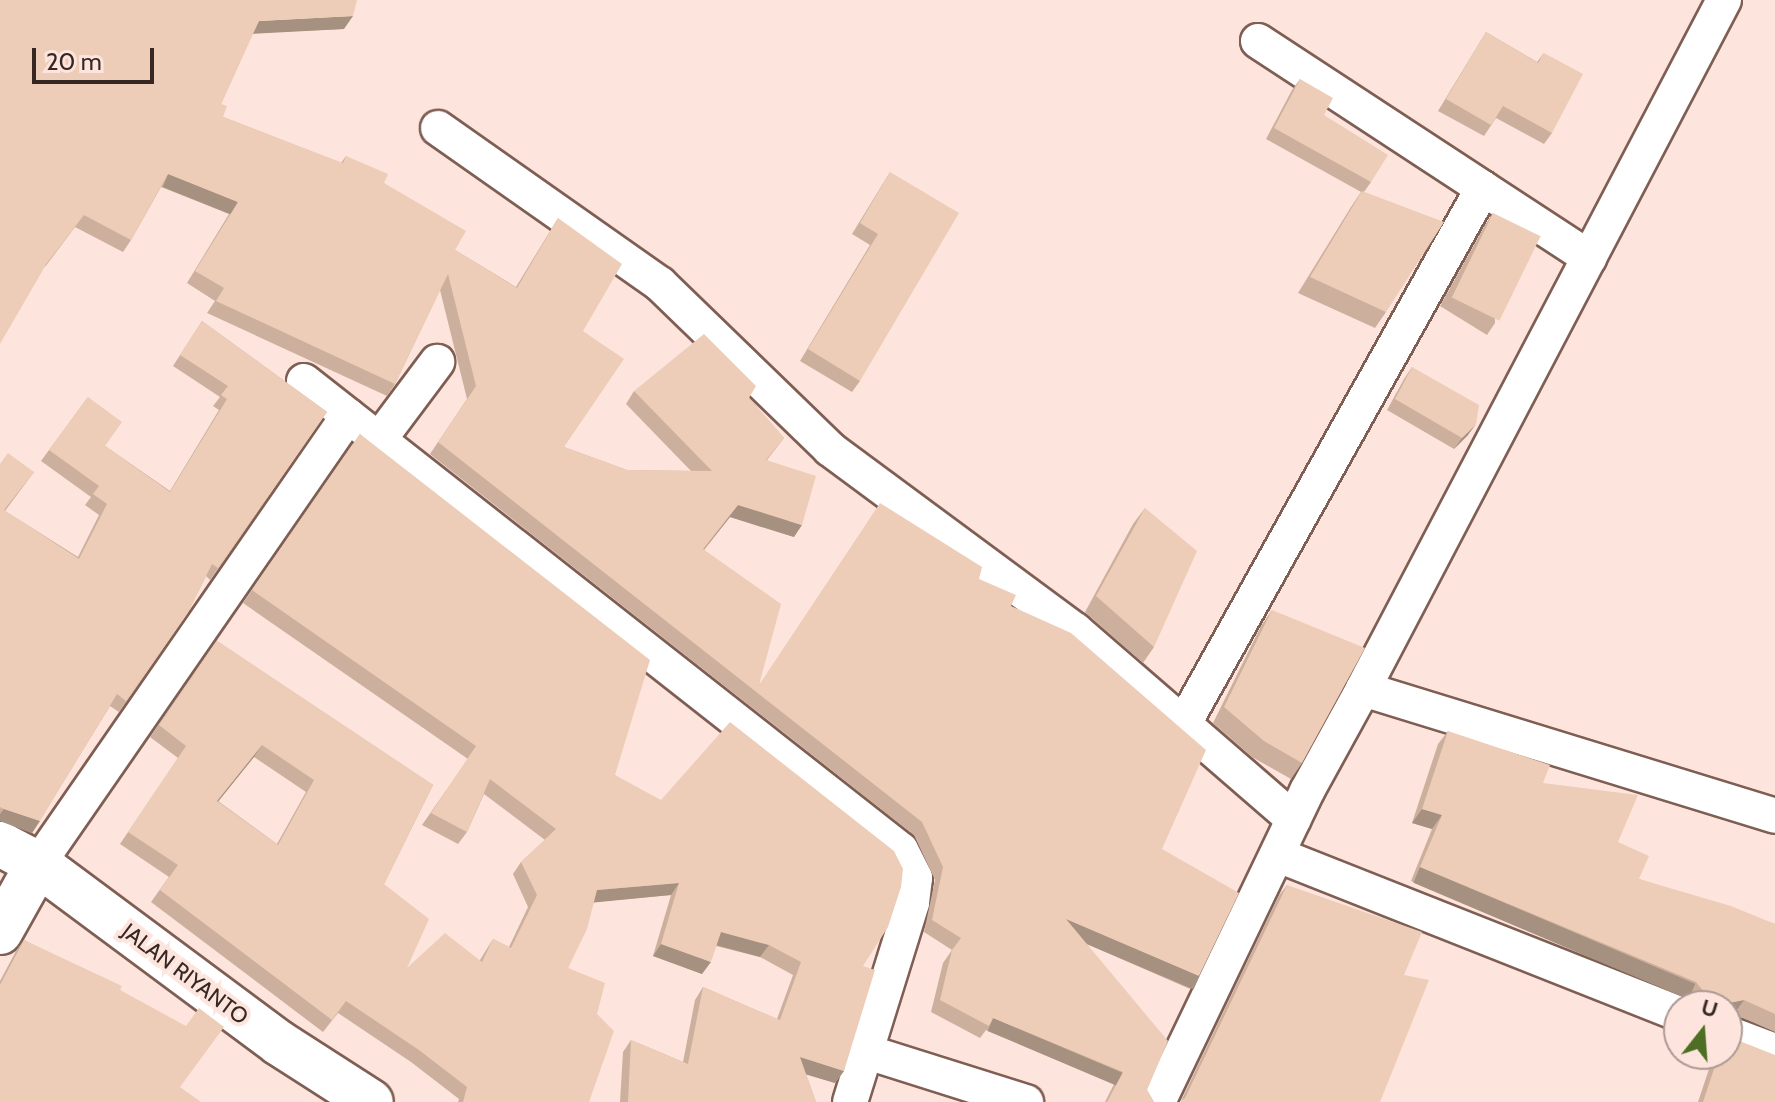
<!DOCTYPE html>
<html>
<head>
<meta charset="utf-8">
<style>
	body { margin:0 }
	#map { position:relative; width:1775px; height:1102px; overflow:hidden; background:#fde5dd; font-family:Cabin,sans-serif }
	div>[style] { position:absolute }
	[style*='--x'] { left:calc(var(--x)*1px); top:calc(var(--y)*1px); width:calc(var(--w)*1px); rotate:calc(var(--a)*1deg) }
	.roads { filter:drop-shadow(2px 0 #7f5e53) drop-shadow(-2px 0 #7f5e53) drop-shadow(0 2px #7f5e53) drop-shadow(0 -2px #7f5e53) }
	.minor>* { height:34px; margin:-17px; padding:0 17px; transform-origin:17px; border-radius:17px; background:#fff }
	.tertiary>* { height:44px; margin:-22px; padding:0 22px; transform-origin:22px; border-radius:22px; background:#fff }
	.wall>* { inset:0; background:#ccb09d }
	.shaded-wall>* { inset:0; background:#a69080; transform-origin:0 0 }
	.building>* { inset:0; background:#edcdb7; transform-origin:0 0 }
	span { translate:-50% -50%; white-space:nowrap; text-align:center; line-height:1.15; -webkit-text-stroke:8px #fde5dd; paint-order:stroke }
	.street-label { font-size:22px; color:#362723 }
	.north { position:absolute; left:1663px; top:990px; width:80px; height:80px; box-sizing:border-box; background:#fde5dd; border:2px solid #ad9993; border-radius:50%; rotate:17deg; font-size:22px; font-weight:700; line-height:32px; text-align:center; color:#362723 }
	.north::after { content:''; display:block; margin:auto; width:28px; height:36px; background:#4e6e24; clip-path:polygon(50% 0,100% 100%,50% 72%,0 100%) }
	.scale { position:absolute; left:32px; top:48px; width:122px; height:36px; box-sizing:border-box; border:4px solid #362723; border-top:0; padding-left:10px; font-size:24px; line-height:28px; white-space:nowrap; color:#362723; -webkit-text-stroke:6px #fde5dd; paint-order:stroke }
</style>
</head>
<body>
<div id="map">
	<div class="roads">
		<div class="minor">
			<i style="--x:1258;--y:41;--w:396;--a:33.2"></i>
			<i style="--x:438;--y:128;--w:271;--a:35.1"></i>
			<i style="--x:660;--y:284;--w:237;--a:44.1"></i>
			<i style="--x:830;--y:449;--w:305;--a:36.5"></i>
			<i style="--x:1075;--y:630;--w:289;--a:40.9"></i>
			<i style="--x:304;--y:381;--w:759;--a:38.15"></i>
			<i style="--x:901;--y:850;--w:31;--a:63"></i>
			<i style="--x:915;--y:878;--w:25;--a:97"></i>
			<i style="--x:912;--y:903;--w:208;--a:107.3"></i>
			<i style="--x:378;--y:441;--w:99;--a:-53.2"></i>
			<i style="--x:1363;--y:689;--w:778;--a:-62.35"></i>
			<i style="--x:1183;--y:725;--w:615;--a:-60.81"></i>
			<i style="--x:1278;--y:855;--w:431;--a:21.6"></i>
			<i style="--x:38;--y:864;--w:545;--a:-55.32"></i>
			<i style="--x:1727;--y:1033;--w:51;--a:20.6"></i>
			<i style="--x:864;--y:1051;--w:170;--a:17.5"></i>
			<i style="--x:1158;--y:1102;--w:345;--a:-64.4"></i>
			<i style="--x:1307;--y:791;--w:116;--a:-61.2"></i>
			<i style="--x:1363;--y:689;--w:431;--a:17.1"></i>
		</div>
		<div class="tertiary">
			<i style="--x:0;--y:844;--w:43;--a:27.8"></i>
			<i style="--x:38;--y:864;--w:300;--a:36.6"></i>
			<i style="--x:279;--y:1043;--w:109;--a:32.7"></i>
			<i style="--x:0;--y:932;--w:78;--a:-60.8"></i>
		</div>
	</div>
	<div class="wall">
		<i style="clip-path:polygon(0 0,344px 29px,253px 33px,221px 104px,223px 117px,341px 163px,346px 156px,384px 183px,455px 250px,516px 287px,558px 218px,583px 331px,564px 447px,627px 470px,691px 471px,626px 404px,634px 391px,749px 398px,784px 438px,767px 460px,794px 537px,730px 517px,704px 550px,759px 684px,979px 579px,1011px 606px,1162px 849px,1190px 989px,1087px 944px,1147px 1090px,1154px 1102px,1105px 1102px,1114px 1084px,986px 1030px,980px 1038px,931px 1012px,943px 963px,952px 950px,924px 932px,935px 880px,914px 835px,430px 454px,467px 399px,440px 290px,395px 384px,387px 396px,207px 313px,215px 301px,187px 283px,229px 214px,161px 187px,131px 240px,123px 252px,75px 227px,45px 267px)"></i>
		<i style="clip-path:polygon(1486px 32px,1537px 62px,1544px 53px,1552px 133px,1544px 144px,1496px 118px,1484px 136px,1438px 111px)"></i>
		<i style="clip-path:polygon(1300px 79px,1324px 115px,1371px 182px,1364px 192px,1386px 312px,1375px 328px,1298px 293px,1351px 207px,1361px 192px,1266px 139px,1292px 90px)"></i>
		<i style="clip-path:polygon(890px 172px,860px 381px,852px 392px,800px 361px,870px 245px,852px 234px)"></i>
		<i style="clip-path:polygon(1493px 213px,1495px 323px,1487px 335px,1440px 306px,1485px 225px)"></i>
		<i style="clip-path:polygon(202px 321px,327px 412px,210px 580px,206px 576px,187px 614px,119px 712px,110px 706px,32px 833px,0 821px,0 464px,34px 472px,5px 511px,78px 557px,99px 515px,85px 505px,91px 497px,41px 461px,88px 397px,105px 446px,170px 491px,219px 410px,213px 406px,220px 397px,173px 366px)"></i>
		<i style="clip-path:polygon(1412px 367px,1468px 435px,1454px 449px,1387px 410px,1404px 379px)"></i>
		<i style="clip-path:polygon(evenodd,360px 434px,615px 775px,863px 966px,844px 1071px,835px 1083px,806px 1074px,816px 1102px,620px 1102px,623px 1052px,631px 1040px,683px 1062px,695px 1000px,703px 987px,777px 1019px,793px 975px,760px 957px,716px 946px,702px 974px,653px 956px,671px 895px,594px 902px,568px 968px,597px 1014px,589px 1102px,458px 1102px,459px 1099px,411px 1062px,338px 1013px,323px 1032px,151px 902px,169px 877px,120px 844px,178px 758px,150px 737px,217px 641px,433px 785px,384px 884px,407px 968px,480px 960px,493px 939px,509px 947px,528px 907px,513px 874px,521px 862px,545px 840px,484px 794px,467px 832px,458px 844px,422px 825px,468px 759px,243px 603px,360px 434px,254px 757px,306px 792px,277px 844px,218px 801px,254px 757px)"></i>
		<i style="clip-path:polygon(1145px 508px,1154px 647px,1143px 663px,1085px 612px,1133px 524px)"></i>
		<i style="clip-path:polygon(1272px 610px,1302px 763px,1291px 779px,1252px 757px,1213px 723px,1261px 626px)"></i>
		<i style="clip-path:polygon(1448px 731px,1543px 783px,1618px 842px,1639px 879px,1775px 924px,1775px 1032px,1734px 1014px,1727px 1006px,1695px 1006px,1686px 995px,1411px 881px,1432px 829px,1412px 823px,1438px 744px)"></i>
		<i style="clip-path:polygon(1287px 885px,1404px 975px,1181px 1101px,1278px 897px)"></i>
		<i style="clip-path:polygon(24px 940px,120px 990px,180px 1088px,0 1102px,0 981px,16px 951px)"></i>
		<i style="clip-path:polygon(1714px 1054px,1727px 1054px,1775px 1102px,1698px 1102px)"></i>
	</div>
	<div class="shaded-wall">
		<i style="clip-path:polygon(353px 16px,344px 29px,250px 34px,259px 21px)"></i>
		<i style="left:168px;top:174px;width:75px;height:14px;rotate:22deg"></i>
		<i style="clip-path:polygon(1476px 424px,1468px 435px,1454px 449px,1462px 438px)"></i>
		<i style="clip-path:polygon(738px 505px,802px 525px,794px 537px,730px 517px,695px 561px)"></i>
		<i style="clip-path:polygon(262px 745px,254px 757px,209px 813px,217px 801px)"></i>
		<i style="clip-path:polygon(4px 809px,40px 821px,32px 833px,0 821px,0 814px)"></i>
		<i style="clip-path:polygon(1422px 809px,1442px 815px,1432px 829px,1412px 823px)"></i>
		<i style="left:1420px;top:867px;width:299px;height:17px;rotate:23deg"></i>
		<i style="clip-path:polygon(679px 883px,671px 895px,589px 903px,597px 890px)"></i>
		<i style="left:1066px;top:919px;width:145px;height:15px;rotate:23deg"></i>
		<i style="clip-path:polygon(721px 932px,769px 945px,760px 957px,712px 944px)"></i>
		<i style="clip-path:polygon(661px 944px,711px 962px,702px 974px,653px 956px)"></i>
		<i style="clip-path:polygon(1744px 1000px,1734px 1014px,1727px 1016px,1727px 1006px,1722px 1006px,1724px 1004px)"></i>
		<i style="left:993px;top:1018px;width:141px;height:14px;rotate:23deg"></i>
		<i style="clip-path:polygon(800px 1057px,844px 1071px,835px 1083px,791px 1070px)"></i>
	</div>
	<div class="building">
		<i style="clip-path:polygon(0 0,357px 0,353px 16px,259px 21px,221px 104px,227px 106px,223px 117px,343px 163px,346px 156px,388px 174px,384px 183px,466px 231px,455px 250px,517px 288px,558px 218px,622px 264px,583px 331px,624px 359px,564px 447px,627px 470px,712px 471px,634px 391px,704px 334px,756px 386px,749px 398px,784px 438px,766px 460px,816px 476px,802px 525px,738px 505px,703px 549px,781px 604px,759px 685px,880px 503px,982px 567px,979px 579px,1016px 595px,1011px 606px,1071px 633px,1206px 750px,1162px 849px,1239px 893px,1199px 976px,1066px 919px,1168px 1041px,1147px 1090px,1154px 1102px,1107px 1102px,1123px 1072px,993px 1018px,989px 1026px,940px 1000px,952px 950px,961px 938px,932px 920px,943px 867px,922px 822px,438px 442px,476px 386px,448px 274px,395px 384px,216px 301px,224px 288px,195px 271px,238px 202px,168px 174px,131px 240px,84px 215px,47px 263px,0 344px)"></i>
		<i style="clip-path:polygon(1486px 32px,1538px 63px,1544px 53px,1583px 74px,1552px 133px,1503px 106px,1491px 125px,1446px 99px)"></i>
		<i style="clip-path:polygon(1300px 79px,1333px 98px,1324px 115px,1388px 155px,1371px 182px,1274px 128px)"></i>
		<i style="clip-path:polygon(890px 172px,959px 213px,860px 381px,808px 349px,878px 234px,860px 223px)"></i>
		<i style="clip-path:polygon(1362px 191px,1444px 222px,1386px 312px,1310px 277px)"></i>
		<i style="left:1493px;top:213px;width:53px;height:94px;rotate:26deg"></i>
		<i style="clip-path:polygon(202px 321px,327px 412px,218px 568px,212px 564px,187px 614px,126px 701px,117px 694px,40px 821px,4px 809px,0 807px,0 464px,8px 453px,34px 472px,4px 510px,79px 559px,107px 504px,93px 494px,99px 486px,49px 450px,88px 397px,122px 422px,105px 446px,170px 492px,227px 399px,221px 395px,228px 386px,180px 355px)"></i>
		<i style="clip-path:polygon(1412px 367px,1479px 405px,1476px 424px,1462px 438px,1395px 399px)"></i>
		<i style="clip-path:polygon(evenodd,360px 434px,650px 660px,615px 775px,661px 800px,730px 722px,894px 851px,903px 869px,901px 887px,888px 927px,863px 966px,875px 970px,844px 1071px,800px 1057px,816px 1102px,628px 1102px,631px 1040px,688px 1064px,703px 987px,780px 1020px,801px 962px,769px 945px,721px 932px,711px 962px,661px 944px,679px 883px,597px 890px,587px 929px,568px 968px,605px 983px,597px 1014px,614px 1031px,589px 1102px,463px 1102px,467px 1087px,419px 1050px,346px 1001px,332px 1020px,160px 890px,178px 865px,128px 832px,186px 746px,159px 725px,217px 641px,433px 785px,384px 884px,429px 919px,407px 968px,445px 933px,482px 962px,493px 939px,511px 948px,537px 895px,521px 862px,556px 829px,490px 779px,467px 832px,431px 813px,476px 746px,252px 590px,360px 434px,262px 745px,314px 780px,278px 845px,217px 801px,262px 745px)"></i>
		<i style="clip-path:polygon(1145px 508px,1197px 551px,1154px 647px,1096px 596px)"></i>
		<i style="clip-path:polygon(1272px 610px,1365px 648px,1302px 763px,1264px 741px,1224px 707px)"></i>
		<i style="clip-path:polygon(1448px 731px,1550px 765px,1543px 783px,1638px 795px,1618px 842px,1649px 856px,1639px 879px,1731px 906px,1775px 924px,1775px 1014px,1744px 1000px,1724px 1004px,1708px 997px,1696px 982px,1420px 867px,1442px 815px,1422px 809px)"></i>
		<i style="clip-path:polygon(1287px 885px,1422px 932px,1404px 975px,1429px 980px,1380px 1102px,1180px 1102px,1185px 1098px)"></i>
		<i style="clip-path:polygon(24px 940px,122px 986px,120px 990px,186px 1026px,199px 1008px,224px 1027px,180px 1087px,201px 1102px,0 1102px,0 985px)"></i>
		<i style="clip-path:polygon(1727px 1036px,1775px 1055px,1775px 1102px,1703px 1102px,1719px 1054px,1727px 1054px)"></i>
	</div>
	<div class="street-label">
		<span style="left:185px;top:974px;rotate:37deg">JALAN RIYANTO</span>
	</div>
	<div class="north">U</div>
	<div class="scale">20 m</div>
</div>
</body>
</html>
